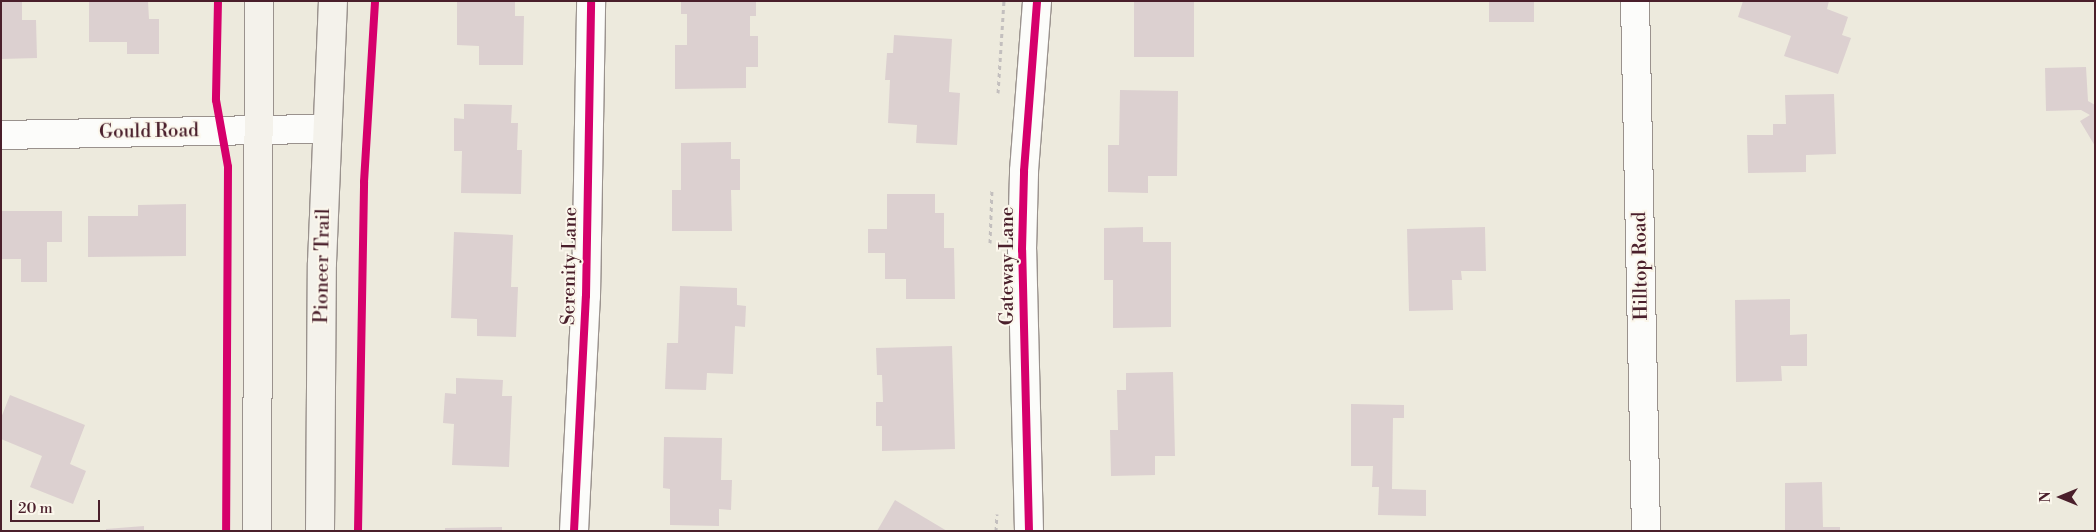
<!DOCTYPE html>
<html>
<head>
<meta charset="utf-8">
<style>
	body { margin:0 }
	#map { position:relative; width:2096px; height:532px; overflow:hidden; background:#edeadd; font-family:"Libre Bodoni",serif }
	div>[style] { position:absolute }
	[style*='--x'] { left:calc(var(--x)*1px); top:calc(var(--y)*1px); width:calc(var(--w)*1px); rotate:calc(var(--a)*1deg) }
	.building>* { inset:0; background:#dcd0d0; transform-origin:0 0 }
	.path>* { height:3px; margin-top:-1.5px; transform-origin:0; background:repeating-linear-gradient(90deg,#c3bfbe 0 4px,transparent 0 8px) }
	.roads { filter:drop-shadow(1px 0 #9a928d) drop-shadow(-1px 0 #9a928d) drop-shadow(0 1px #9a928d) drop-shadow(0 -1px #9a928d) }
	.street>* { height:28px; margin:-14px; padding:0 14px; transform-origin:14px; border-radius:14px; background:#fcfcfa }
	.secondary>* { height:28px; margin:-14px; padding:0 14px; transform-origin:14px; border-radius:14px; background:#f4f2eb }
	.cycleway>* { height:8px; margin:-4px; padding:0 4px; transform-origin:4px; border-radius:4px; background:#d6006c }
	span { translate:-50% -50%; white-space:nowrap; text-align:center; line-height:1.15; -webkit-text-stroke:4px #fbf7ec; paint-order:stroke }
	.street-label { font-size:19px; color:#4a1f2b }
	.frame { position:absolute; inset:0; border:2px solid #4a1f2b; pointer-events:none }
	.north { position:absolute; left:2036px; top:472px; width:50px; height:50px; -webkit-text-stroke:4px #fbf7ec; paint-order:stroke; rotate:270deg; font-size:14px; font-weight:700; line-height:20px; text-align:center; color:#4a1f2b }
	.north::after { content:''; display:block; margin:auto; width:18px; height:22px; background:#4a1f2b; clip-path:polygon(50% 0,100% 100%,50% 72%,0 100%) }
	.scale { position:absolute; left:10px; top:500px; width:90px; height:22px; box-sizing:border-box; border:2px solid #4a1f2b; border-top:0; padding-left:6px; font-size:15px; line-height:18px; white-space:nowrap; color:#4a1f2b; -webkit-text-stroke:4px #fbf7ec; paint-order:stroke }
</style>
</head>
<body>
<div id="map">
	<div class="building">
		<i style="clip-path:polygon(1px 1px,22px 1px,22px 20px,36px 20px,37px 58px,1px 59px)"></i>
		<i style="clip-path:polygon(132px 1px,148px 1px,149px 19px,159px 19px,159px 54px,127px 54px,127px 42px,89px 42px,89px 2px)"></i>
		<i style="clip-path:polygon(457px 1px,515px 1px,515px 16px,524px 16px,523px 65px,479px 65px,479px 46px,457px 45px)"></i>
		<i style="clip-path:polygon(681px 1px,756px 1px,756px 16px,750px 16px,750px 36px,758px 36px,758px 67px,746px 67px,746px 88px,675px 89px,675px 45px,687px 45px,687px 14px,681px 14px)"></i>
		<i style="left:1134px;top:1px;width:60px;height:56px"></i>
		<i style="left:1489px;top:1px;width:45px;height:21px"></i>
		<i style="clip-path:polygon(1743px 1px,1829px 1px,1827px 9px,1848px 17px,1842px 35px,1851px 38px,1838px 74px,1784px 56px,1791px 36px,1738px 17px)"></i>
		<i style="clip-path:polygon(894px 35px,952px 39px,949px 92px,960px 93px,957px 145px,916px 143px,917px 125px,888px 123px,890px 80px,885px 80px,887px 53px,893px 53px)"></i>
		<i style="clip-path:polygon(2086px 67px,2088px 101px,2095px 105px,2095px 146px,2080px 121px,2090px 115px,2081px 110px,2046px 111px,2045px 68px)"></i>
		<i style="clip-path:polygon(1120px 90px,1178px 91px,1177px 176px,1148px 176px,1148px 193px,1108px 192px,1108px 145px,1119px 145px)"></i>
		<i style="clip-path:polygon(1834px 94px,1836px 154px,1806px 155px,1806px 172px,1748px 173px,1747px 135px,1773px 135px,1773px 124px,1786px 124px,1785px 95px)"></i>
		<i style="clip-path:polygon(464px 104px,512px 105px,511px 123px,518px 123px,517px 150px,522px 150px,521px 194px,461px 193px,462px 151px,454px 151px,454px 118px,464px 119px)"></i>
		<i style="clip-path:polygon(731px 142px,731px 159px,740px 159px,740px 190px,731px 190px,732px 231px,672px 231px,672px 190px,681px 190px,681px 143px)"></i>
		<i style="clip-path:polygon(887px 194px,935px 194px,935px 213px,944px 213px,944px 248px,954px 248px,955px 299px,906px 299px,906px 279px,885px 279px,885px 253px,868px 253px,868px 229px,887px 229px)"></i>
		<i style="clip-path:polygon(186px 204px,186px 256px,88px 257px,88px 216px,138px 216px,138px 205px)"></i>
		<i style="clip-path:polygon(1px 211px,62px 211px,62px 242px,47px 242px,47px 282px,21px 282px,21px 259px,1px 259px)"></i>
		<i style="clip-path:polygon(1143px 227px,1143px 242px,1171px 242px,1171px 327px,1113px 328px,1113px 280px,1104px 280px,1104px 228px)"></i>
		<i style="clip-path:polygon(1485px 227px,1486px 271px,1461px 271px,1462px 280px,1452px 280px,1453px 310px,1409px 311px,1407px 229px)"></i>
		<i style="clip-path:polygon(454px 232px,513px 235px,511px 287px,518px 287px,516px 337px,477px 336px,477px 319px,451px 318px)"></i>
		<i style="clip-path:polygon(680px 286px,737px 288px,737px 305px,746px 306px,745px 327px,735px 326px,733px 374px,707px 373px,706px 390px,665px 389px,667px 343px,678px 343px)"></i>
		<i style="clip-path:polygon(1790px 299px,1790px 335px,1807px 334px,1807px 366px,1781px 366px,1782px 381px,1736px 382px,1735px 300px)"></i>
		<i style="clip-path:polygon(952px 346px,955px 449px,882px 451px,882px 426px,876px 426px,876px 402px,883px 402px,882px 375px,877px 375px,876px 348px)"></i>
		<i style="clip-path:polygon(1173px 372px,1175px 456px,1155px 456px,1155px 475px,1111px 476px,1110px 430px,1118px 430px,1117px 390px,1126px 390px,1126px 373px)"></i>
		<i style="clip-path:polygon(456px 378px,503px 380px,502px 396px,512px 396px,509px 467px,452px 465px,454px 424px,443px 423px,445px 393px,456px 394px)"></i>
		<i style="clip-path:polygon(10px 395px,85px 425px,70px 464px,86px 471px,73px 504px,30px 487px,42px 456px,1px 439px,1px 418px)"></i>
		<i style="clip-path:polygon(1351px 404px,1404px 405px,1404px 418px,1393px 418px,1392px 489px,1426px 490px,1426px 516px,1378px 515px,1379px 487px,1372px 487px,1373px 466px,1351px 466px)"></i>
		<i style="clip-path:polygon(664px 437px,722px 438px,721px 480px,732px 480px,731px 510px,719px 509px,719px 526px,670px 525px,670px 489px,663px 488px)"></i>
		<i style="clip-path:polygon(1822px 482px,1823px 527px,1840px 527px,1840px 531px,1785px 531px,1785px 483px)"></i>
		<i style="clip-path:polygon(895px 500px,947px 531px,877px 531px)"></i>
		<i style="clip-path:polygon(144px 526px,144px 531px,106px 531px,106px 529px)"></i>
		<i style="clip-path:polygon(502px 527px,502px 531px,445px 531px,445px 528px)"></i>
	</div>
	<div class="path">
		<i style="--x:998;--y:93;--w:92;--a:-86.3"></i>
		<i style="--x:990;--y:243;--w:54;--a:-87.9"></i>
		<i style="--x:996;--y:531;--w:17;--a:-87"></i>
	</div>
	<div class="roads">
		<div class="street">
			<i style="--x:1635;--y:1;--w:530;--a:88.81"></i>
			<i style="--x:1;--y:135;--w:326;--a:-1.1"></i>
			<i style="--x:574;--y:531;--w:235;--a:-87.1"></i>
			<i style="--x:586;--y:296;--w:295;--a:-89"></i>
			<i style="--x:1029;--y:531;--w:281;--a:-91.4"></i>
			<i style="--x:1022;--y:250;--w:79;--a:-88.5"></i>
			<i style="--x:1024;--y:171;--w:170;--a:-85.6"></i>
		</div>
		<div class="secondary">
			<i style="--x:257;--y:531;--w:530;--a:-89.78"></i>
			<i style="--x:320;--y:531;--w:268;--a:-89.6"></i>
			<i style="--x:322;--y:263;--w:262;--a:-87.6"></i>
		</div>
	</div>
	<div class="cycleway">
		<i style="--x:218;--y:1;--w:99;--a:91.2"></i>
		<i style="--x:216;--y:100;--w:68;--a:79.8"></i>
		<i style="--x:228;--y:167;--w:364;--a:90.3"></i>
		<i style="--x:358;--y:531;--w:349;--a:-89"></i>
		<i style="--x:364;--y:182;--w:181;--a:-86.5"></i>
		<i style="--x:574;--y:531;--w:235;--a:-87.1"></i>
		<i style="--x:586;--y:296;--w:295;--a:-89"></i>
		<i style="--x:1029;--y:531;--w:281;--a:-91.4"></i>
		<i style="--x:1022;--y:250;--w:79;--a:-88.5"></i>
		<i style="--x:1024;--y:171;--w:170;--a:-85.6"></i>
	</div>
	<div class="street-label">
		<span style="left:149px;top:132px;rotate:-1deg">Gould Road</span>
		<span style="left:323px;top:266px;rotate:-89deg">Pioneer Trail</span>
		<span style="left:570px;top:266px;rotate:-89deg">Serenity Lane</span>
		<span style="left:1008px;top:266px;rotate:-90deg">Gateway Lane</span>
		<span style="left:1641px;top:266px;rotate:-91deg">Hilltop Road</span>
	</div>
	<div class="frame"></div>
	<div class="north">N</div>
	<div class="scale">20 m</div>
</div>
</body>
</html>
